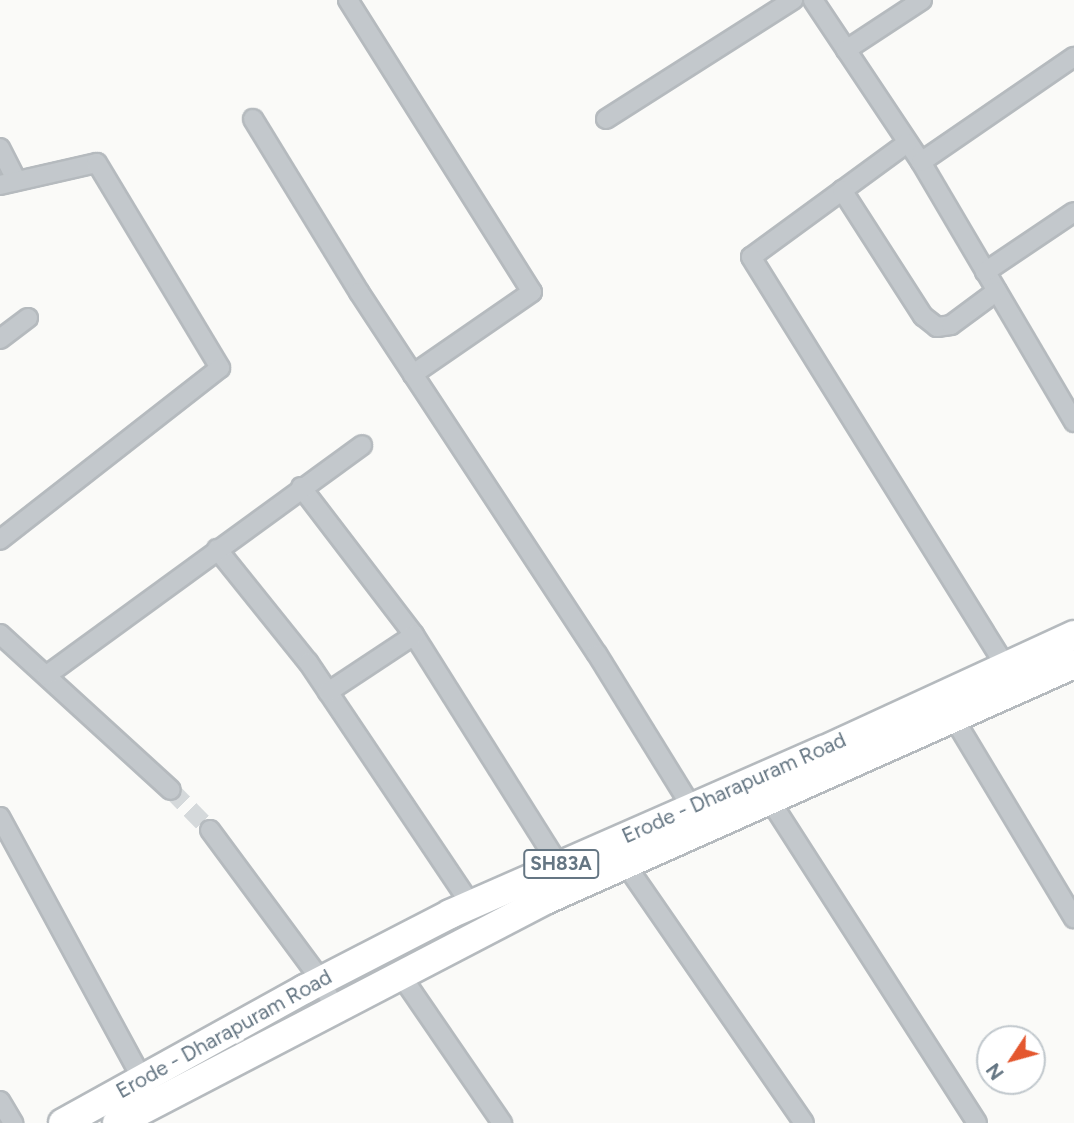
<!DOCTYPE html>
<html>
<head>
<meta charset="utf-8">
<style>
	body { margin:0 }
	#map { position:relative; width:1074px; height:1123px; overflow:hidden; background:#fafaf8; font-family:Figtree,sans-serif }
	div>[style] { position:absolute }
	[style*='--x'] { left:calc(var(--x)*1px); top:calc(var(--y)*1px); width:calc(var(--w)*1px); rotate:calc(var(--a)*1deg) }
	.minor-tunnel>* { height:18px; margin-top:-9px; transform-origin:0; background:repeating-linear-gradient(90deg,#d5d9db 0 18px,transparent 0 27px) }
	.roads { filter:drop-shadow(2px 0 #b5babe) drop-shadow(-2px 0 #b5babe) drop-shadow(0 2px #b5babe) drop-shadow(0 -2px #b5babe) }
	.minor>* { height:18px; margin:-9px; padding:0 9px; transform-origin:9px; border-radius:9px; background:#c3c8cc }
	.primary>* { height:28px; margin:-14px; padding:0 14px; transform-origin:14px; border-radius:14px; background:#fff }
	span { translate:-50% -50%; white-space:nowrap; text-align:center; line-height:1.15; -webkit-text-stroke:7px #fff; paint-order:stroke }
	.shield-label span { padding:2px 5px; background:#fff; border:2px solid; border-radius:5px; -webkit-text-stroke-width:0 }
	.shield-label { font-size:19px; color:#657683; font-weight:700 }
	.street-label { font-size:21px; color:#657683 }
	.north { position:absolute; left:976px; top:1025px; width:70px; height:70px; box-sizing:border-box; background:#fff; border:2px solid #c1c8cd; border-radius:50%; rotate:234deg; font-size:19px; font-weight:700; line-height:28px; text-align:center; color:#657683 }
	.north::after { content:''; display:block; margin:auto; width:24px; height:32px; background:#e4572e; clip-path:polygon(50% 0,100% 100%,50% 72%,0 100%) }
</style>
</head>
<body>
<div id="map">
	<div class="minor-tunnel">
		<i style="--x:171;--y:790;--w:56;--a:45.7"></i>
	</div>
	<div class="roads">
		<div class="minor">
			<i style="--x:348;--y:0;--w:345;--a:57.8"></i>
			<i style="--x:532;--y:292;--w:145;--a:145.4"></i>
			<i style="--x:813;--y:0;--w:195;--a:56.3"></i>
			<i style="--x:921;--y:162;--w:302;--a:59.5"></i>
			<i style="--x:846;--y:50;--w:91;--a:-33.3"></i>
			<i style="--x:253;--y:119;--w:203;--a:58.5"></i>
			<i style="--x:359;--y:292;--w:433;--a:56.7"></i>
			<i style="--x:597;--y:654;--w:190;--a:58.3"></i>
			<i style="--x:606;--y:119;--w:222;--a:-32.5"></i>
			<i style="--x:907;--y:143;--w:193;--a:143.8"></i>
			<i style="--x:751;--y:257;--w:482;--a:58.1"></i>
			<i style="--x:0;--y:148;--w:36;--a:63"></i>
			<i style="--x:921;--y:162;--w:186;--a:-34.5"></i>
			<i style="--x:0;--y:185;--w:99;--a:-12.8"></i>
			<i style="--x:97;--y:163;--w:239;--a:59"></i>
			<i style="--x:220;--y:368;--w:279;--a:142"></i>
			<i style="--x:842;--y:190;--w:150;--a:57.3"></i>
			<i style="--x:923;--y:316;--w:18;--a:38"></i>
			<i style="--x:937;--y:327;--w:14;--a:-8"></i>
			<i style="--x:951;--y:325;--w:57;--a:-36.5"></i>
			<i style="--x:985;--y:272;--w:107;--a:-34"></i>
			<i style="--x:0;--y:339;--w:35;--a:-37"></i>
			<i style="--x:301;--y:487;--w:186;--a:52.6"></i>
			<i style="--x:414;--y:635;--w:272;--a:57.8"></i>
			<i style="--x:217;--y:549;--w:145;--a:51.2"></i>
			<i style="--x:308;--y:662;--w:293;--a:56.1"></i>
			<i style="--x:0;--y:634;--w:231;--a:42.4"></i>
			<i style="--x:47;--y:675;--w:390;--a:-36.1"></i>
			<i style="--x:328;--y:692;--w:103;--a:-33.5"></i>
			<i style="--x:953;--y:717;--w:235;--a:59"></i>
			<i style="--x:764;--y:791;--w:394;--a:57.3"></i>
			<i style="--x:0;--y:817;--w:298;--a:61.5"></i>
			<i style="--x:210;--y:830;--w:187;--a:53.5"></i>
			<i style="--x:321;--y:980;--w:31;--a:65"></i>
			<i style="--x:626;--y:865;--w:313;--a:55.4"></i>
			<i style="--x:400;--y:974;--w:181;--a:55.6"></i>
			<i style="--x:0;--y:1101;--w:26;--a:59"></i>
		</div>
		<div class="primary">
			<i style="--x:63;--y:1123;--w:277;--a:-29"></i>
			<i style="--x:305;--y:989;--w:163;--a:-27.3"></i>
			<i style="--x:450;--y:914;--w:408;--a:-23.7"></i>
			<i style="--x:824;--y:750;--w:275;--a:-24.7"></i>
			<i style="--x:117;--y:1123;--w:480;--a:-27.5"></i>
			<i style="--x:543;--y:901;--w:581;--a:-24.05"></i>
		</div>
	</div>
	<div class="shield-label">
		<span style="left:561px;top:864px">SH83A</span>
	</div>
	<div class="street-label">
		<span style="left:734px;top:788px;rotate:-24deg">Erode - Dharapuram Road</span>
		<span style="left:224px;top:1034px;rotate:-29deg">Erode - Dharapuram Road</span>
	</div>
	<div class="north">N</div>
</div>
</body>
</html>
